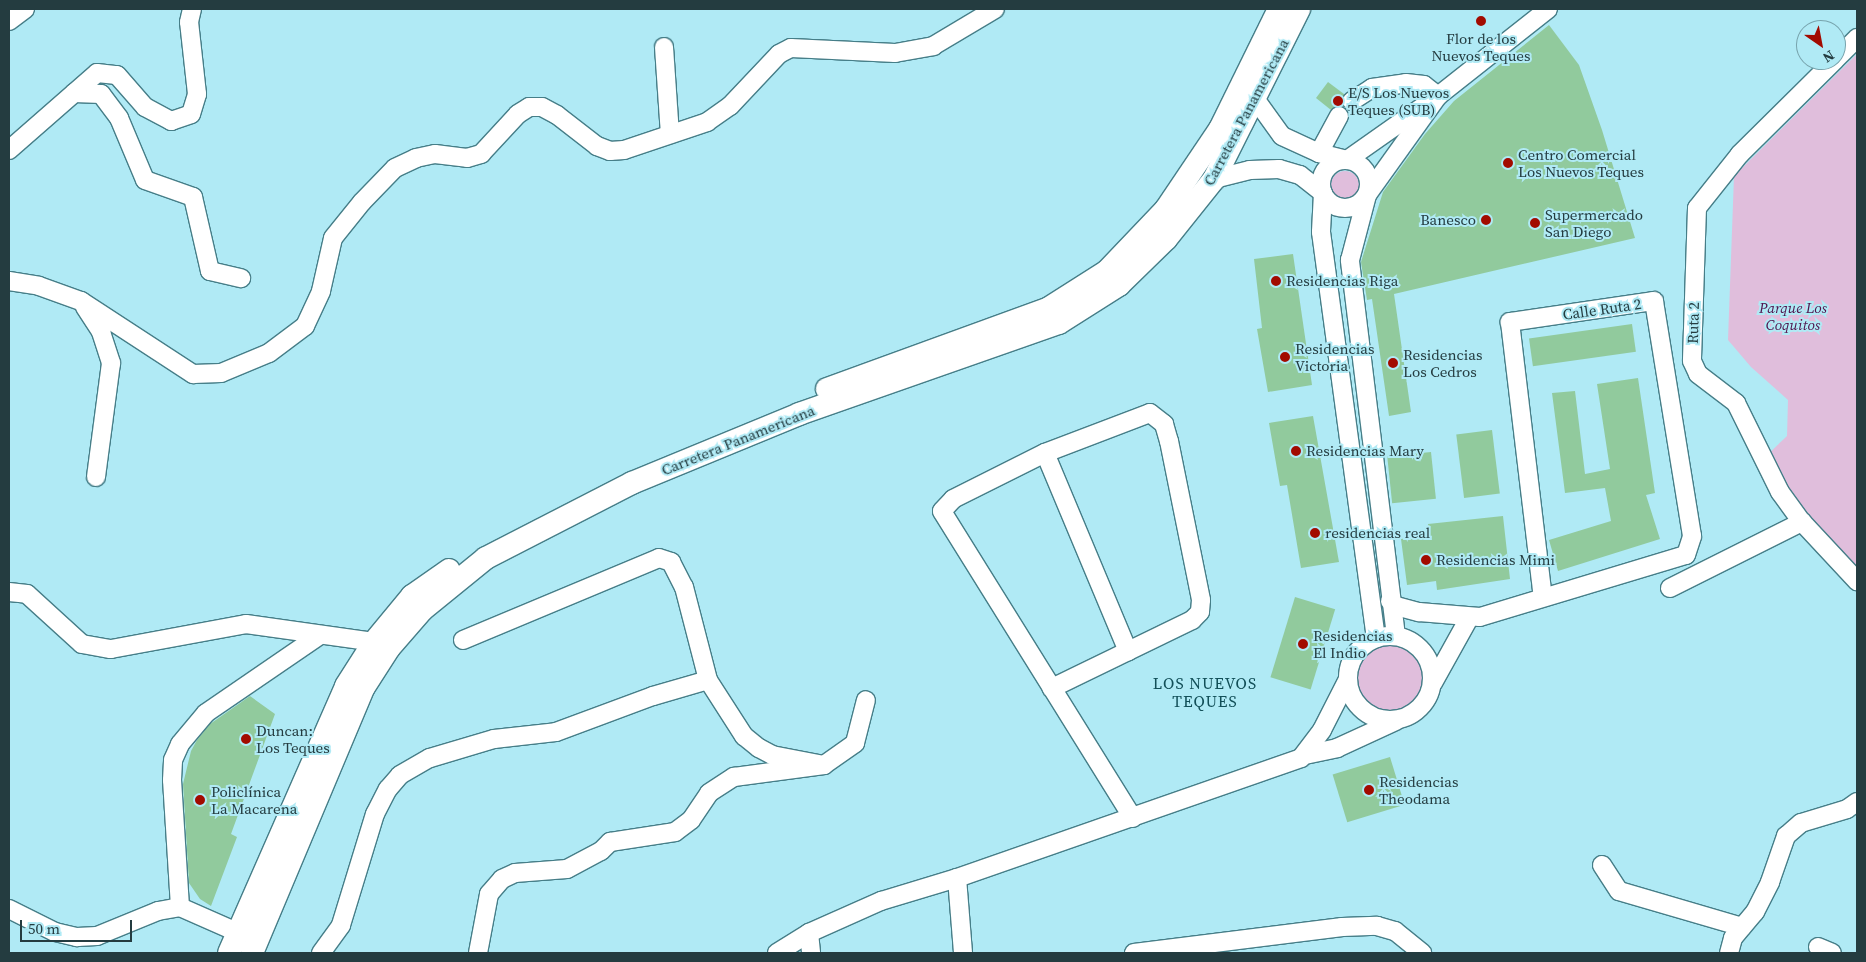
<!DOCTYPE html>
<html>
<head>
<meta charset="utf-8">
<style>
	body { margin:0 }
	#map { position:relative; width:1866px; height:962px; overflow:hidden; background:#b0eaf5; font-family:"Source Serif 4",serif }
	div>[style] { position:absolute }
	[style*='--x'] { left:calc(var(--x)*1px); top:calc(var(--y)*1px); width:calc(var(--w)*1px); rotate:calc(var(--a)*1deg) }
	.green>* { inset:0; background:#e0bedc }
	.round { border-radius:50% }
	.building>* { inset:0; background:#91ca9d; transform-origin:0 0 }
	.roads { filter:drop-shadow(1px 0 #467e88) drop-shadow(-1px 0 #467e88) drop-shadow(0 1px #467e88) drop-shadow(0 -1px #467e88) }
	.minor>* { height:18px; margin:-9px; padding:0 9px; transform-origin:9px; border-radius:9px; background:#fff }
	.minor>.ring { margin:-9px; padding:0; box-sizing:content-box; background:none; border:18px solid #fff; border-radius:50% }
	.major>* { height:22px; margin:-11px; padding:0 11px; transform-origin:11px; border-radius:11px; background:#fff }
	.dots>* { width:14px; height:14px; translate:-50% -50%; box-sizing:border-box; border:2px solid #b0eaf5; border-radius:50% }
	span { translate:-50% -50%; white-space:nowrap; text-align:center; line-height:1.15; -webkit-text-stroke:4px #b0eaf5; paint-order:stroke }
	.poi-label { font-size:15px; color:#243c40 }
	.left { translate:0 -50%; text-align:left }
	.right { translate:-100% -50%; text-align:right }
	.street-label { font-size:15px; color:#243c40 }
	.park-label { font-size:15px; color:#50124c; font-style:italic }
	.neighbourhood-label { font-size:16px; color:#124f58; letter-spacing:1px }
	.frame { position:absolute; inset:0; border:10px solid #243c40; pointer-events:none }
	.north { position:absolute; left:1796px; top:20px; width:50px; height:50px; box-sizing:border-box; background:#b0eaf5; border:1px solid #78a4ad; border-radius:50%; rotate:147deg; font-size:14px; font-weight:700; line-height:20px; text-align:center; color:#243c40 }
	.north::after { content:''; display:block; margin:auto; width:18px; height:22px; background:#a20b00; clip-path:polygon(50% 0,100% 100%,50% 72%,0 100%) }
	.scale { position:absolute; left:20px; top:920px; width:112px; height:22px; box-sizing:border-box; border:2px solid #243c40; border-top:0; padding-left:6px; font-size:15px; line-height:18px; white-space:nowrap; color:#243c40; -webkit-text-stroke:4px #b0eaf5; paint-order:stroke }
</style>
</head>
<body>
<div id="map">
	<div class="green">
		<i style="clip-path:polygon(1857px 54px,1857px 574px,1793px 505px,1764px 458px,1787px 436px,1788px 400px,1751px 367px,1728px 340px,1734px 176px)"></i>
		<i class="round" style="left:1331px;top:171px;width:28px;height:28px"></i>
		<i class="round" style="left:1348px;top:638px;width:82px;height:82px"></i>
	</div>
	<div class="building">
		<i style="clip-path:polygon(1549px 25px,1579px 65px,1602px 130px,1635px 238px,1394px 294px,1411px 412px,1389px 416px,1372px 299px,1367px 300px,1361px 262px,1383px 192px,1425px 134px,1454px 101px)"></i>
		<i style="clip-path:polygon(1328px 82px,1344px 94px,1343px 106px,1331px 110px,1316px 98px)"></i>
		<i style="clip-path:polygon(1293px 254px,1312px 385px,1268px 392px,1257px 329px,1262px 328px,1254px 259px)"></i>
		<i style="left:1632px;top:324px;width:28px;height:104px;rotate:82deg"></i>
		<i style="clip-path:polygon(1638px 378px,1655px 493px,1646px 495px,1660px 539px,1558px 571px,1549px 540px,1611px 521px,1605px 488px,1565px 493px,1552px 393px,1575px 391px,1585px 474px,1610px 469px,1597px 384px)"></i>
		<i style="clip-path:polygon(1313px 416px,1339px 562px,1301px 568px,1287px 485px,1280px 486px,1269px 423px)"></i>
		<i style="left:1492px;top:430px;width:64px;height:36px;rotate:83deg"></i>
		<i style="left:1431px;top:452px;width:47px;height:44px;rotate:84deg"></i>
		<i style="clip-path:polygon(1503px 516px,1510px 579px,1437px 590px,1436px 581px,1407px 585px,1401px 539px,1429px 535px,1428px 524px)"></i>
		<i style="left:1295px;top:597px;width:42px;height:84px;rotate:17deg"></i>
		<i style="clip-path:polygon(250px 696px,275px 714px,231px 834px,237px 837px,211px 906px,200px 899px,189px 883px,183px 784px,191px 751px,197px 740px,210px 724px)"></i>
		<i style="left:1390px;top:757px;width:50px;height:60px;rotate:73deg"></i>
	</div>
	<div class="roads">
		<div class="minor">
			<i style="--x:9;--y:21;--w:20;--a:-37"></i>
			<i style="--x:664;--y:47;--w:87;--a:86.1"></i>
			<i style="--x:1836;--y:59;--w:30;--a:-45"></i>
			<i style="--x:1835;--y:60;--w:134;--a:135.3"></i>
			<i style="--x:1740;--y:154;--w:69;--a:128.5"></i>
			<i style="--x:1697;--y:208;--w:153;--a:91.9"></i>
			<i style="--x:1692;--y:361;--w:14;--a:65"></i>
			<i style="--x:1698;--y:374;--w:48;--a:37.3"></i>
			<i style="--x:1736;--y:403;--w:99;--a:63.7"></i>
			<i style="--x:1780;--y:492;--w:37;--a:54"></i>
			<i style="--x:1802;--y:522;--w:81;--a:47"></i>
			<i style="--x:74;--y:93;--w:27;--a:2"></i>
			<i style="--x:101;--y:94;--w:30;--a:53"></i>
			<i style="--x:119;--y:118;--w:67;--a:67.2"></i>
			<i style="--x:145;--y:180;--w:51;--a:19.5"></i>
			<i style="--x:193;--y:197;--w:76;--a:77.1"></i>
			<i style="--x:210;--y:271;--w:32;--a:13"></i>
			<i style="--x:1256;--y:100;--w:44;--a:54.2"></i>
			<i style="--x:1282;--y:136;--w:41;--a:24.7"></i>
			<i style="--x:1319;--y:153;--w:29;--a:14"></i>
			<i style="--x:1347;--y:160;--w:111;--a:-35.1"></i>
			<i style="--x:1438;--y:96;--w:140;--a:-38.3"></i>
			<i style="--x:1352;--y:101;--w:24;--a:-33"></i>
			<i style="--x:1372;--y:88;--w:34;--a:-8"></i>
			<i style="--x:1406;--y:83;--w:18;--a:6"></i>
			<i style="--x:1424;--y:85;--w:18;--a:38"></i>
			<i style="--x:9;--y:150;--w:117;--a:-41.2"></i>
			<i style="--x:97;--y:73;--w:20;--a:6"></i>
			<i style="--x:117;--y:75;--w:43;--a:48.8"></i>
			<i style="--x:145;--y:107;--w:30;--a:28"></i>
			<i style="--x:171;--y:121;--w:21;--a:-19"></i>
			<i style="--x:191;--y:114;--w:21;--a:-73"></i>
			<i style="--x:197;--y:94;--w:72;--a:-96.3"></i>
			<i style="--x:189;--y:22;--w:13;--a:-77"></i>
			<i style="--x:1319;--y:153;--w:42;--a:-61.6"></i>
			<i class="ring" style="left:1321px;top:160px;width:30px;height:30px"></i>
			<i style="--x:1214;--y:179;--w:37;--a:-14"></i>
			<i style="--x:1250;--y:170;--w:29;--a:-2"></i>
			<i style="--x:1279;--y:169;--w:22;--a:16"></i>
			<i style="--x:1300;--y:175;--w:29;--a:38"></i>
			<i style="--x:1323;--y:193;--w:39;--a:93"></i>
			<i style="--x:1321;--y:232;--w:410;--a:82.3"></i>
			<i style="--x:9;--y:281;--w:30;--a:9"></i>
			<i style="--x:39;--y:286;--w:45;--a:19.7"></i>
			<i style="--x:81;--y:301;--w:134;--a:33.1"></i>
			<i style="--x:193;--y:374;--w:28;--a:-2"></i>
			<i style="--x:221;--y:373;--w:52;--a:-22.6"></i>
			<i style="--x:269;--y:353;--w:45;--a:-36.9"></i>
			<i style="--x:305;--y:326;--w:38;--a:-65"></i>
			<i style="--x:321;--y:291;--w:54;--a:-77.2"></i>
			<i style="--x:333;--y:238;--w:46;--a:-51.1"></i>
			<i style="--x:362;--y:202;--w:47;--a:-45.9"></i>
			<i style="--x:395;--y:168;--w:23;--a:-25"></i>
			<i style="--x:416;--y:158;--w:19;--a:-12"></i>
			<i style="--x:435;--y:154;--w:32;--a:7"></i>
			<i style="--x:467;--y:158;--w:15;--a:-16"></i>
			<i style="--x:481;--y:154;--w:54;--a:-47.2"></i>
			<i style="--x:518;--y:114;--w:13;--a:-32"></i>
			<i style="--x:529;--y:107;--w:13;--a:0"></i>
			<i style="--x:542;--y:107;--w:17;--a:28"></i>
			<i style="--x:557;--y:115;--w:51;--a:37.8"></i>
			<i style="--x:597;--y:146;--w:14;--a:21"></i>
			<i style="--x:610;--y:151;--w:14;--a:-4"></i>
			<i style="--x:624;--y:150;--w:88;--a:-18.6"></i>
			<i style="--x:707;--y:122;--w:28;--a:-35"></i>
			<i style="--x:730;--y:106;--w:71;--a:-46.7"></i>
			<i style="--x:779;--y:54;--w:13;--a:-27"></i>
			<i style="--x:791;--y:48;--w:104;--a:2.8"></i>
			<i style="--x:895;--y:53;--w:39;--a:-10"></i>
			<i style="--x:933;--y:46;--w:72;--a:-30.8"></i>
			<i style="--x:85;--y:307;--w:30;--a:57"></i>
			<i style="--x:101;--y:332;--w:33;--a:72"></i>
			<i style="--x:111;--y:363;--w:115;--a:97.5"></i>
			<i style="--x:1150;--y:413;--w:18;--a:38"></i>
			<i style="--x:1164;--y:424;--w:18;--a:74"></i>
			<i style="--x:1169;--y:441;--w:162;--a:78.6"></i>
			<i style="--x:1201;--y:600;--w:12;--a:95"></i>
			<i style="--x:1200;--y:612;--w:11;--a:135"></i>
			<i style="--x:1192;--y:620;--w:156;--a:154.1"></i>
			<i style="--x:1052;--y:688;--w:208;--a:-121.9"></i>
			<i style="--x:942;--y:511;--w:16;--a:-47"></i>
			<i style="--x:953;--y:499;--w:103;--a:-26.6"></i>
			<i style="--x:1045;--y:453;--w:112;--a:-20.9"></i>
			<i style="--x:1045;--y:453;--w:215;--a:67.3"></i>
			<i style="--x:1670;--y:588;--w:148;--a:-26.6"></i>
			<i style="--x:9;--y:592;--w:18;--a:6"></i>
			<i style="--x:27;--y:594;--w:74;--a:42.3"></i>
			<i style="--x:82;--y:644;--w:29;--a:10"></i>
			<i style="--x:111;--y:649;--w:137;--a:-10.5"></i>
			<i style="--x:246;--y:624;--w:129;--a:8"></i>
			<i style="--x:1390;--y:601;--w:8;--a:40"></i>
			<i style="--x:1396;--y:606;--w:24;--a:15"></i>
			<i style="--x:1419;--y:612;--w:61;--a:4.7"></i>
			<i style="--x:1480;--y:617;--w:215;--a:-16.8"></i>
			<i style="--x:1686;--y:555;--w:20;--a:-72"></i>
			<i style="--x:1692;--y:536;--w:238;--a:-99.2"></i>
			<i style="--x:1654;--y:301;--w:146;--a:171.7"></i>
			<i style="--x:1510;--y:322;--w:277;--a:83.2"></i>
			<i class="ring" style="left:1348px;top:636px;width:66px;height:66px"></i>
			<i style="--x:1396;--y:636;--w:379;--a:-97"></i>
			<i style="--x:1350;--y:260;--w:67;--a:-75.3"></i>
			<i style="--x:1367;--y:195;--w:122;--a:-54.4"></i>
			<i style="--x:463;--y:640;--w:212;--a:-22.7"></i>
			<i style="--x:659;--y:558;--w:13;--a:18"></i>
			<i style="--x:671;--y:562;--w:28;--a:63"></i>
			<i style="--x:684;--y:587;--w:96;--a:75.5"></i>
			<i style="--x:1433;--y:683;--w:74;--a:-61"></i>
			<i style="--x:1052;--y:688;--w:153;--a:58.1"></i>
			<i style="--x:1305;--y:755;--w:33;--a:-12"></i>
			<i style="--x:1337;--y:748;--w:65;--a:-24.6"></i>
			<i style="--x:1602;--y:865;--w:31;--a:57"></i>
			<i style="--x:1619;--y:891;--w:128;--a:16.3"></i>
			<i style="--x:957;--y:878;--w:75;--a:85.4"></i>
			<i style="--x:180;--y:907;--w:127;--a:-93.6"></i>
			<i style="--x:172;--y:780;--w:20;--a:-87"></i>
			<i style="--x:173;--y:760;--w:17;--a:-66"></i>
			<i style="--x:180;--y:744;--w:40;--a:-50"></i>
			<i style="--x:206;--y:713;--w:138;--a:-34.4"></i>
			<i style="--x:9;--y:909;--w:51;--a:26.6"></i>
			<i style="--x:55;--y:932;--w:23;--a:13"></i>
			<i style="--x:77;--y:937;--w:20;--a:-3"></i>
			<i style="--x:97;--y:936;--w:66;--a:-22.3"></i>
			<i style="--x:158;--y:911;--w:22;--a:-10"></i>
			<i style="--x:180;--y:907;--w:62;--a:23.7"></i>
			<i style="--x:809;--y:933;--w:20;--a:84"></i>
			<i style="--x:1818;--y:947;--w:15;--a:23"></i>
			<i style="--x:321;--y:953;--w:34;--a:-54"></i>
			<i style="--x:341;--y:925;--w:116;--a:-73"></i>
			<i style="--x:375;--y:814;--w:28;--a:-63"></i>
			<i style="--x:388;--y:789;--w:18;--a:-49"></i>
			<i style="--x:400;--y:775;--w:34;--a:-30"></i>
			<i style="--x:430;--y:758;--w:67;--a:-16.5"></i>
			<i style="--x:494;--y:739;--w:62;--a:-6.4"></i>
			<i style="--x:556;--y:732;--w:103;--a:-20.4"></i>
			<i style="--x:653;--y:696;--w:57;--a:-16.2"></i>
			<i style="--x:708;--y:680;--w:67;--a:57.3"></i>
			<i style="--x:744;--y:736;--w:19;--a:39"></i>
			<i style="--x:759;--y:748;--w:15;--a:28"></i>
			<i style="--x:772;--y:755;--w:53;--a:10.9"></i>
			<i style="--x:478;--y:953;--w:60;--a:-79.4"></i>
			<i style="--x:489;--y:894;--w:20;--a:-49"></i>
			<i style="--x:502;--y:879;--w:14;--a:-25"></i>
			<i style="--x:515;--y:873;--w:52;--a:-4.4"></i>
			<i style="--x:567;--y:869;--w:38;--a:-28"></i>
			<i style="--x:601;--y:851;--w:13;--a:-45"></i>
			<i style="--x:610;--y:842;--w:66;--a:-8.7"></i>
			<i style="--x:675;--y:832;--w:20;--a:-37"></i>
			<i style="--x:691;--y:820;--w:32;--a:-56"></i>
			<i style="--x:709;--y:793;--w:30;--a:-33"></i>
			<i style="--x:734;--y:777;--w:91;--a:-7.6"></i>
			<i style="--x:824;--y:765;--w:38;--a:-35"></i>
			<i style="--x:855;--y:743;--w:44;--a:-75.7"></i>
			<i style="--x:777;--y:953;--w:38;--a:-32"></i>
			<i style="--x:809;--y:933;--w:79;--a:-24"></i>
			<i style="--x:881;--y:901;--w:79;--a:-16.8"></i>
			<i style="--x:957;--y:878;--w:364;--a:-19.2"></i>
			<i style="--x:1301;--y:758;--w:35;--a:-53"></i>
			<i style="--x:1322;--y:730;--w:57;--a:-63"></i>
			<i style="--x:1134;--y:953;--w:210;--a:-7.1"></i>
			<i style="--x:1342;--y:927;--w:35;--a:-2"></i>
			<i style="--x:1377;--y:926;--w:19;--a:16"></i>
			<i style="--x:1395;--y:931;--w:35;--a:39"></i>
			<i style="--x:1729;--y:953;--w:16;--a:-75"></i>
			<i style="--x:1733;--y:938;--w:34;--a:-50"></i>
			<i style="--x:1755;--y:912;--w:34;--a:-63"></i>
			<i style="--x:1770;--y:882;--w:49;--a:-70.8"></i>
			<i style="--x:1786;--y:836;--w:20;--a:-41"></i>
			<i style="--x:1801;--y:823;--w:48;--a:-16.9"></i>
			<i style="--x:1847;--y:809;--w:12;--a:-35"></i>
		</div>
		<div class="major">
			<i style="--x:827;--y:389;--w:236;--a:-20"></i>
			<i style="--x:1049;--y:308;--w:69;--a:-32.5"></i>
			<i style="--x:1107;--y:271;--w:86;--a:-46.4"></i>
			<i style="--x:1166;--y:209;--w:97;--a:-56"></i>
			<i style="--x:1220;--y:129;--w:134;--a:-63.8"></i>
			<i style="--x:229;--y:953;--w:292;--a:-66.3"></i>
			<i style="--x:346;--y:686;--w:52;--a:-57.5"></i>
			<i style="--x:374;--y:642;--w:60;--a:-50.4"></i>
			<i style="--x:412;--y:596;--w:45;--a:-35.1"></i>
			<i style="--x:252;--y:953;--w:289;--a:-67.2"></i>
			<i style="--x:364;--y:687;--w:46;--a:-57.3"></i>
			<i style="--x:389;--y:648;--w:50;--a:-49"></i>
			<i style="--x:422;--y:610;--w:82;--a:-39.1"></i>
			<i style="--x:486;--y:558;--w:164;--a:-27.2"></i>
			<i style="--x:632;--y:483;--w:181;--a:-22.4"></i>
			<i style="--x:799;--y:414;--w:275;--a:-19.3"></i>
			<i style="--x:1059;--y:323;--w:71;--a:-32.3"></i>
			<i style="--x:1119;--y:285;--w:66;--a:-44.4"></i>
			<i style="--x:1166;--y:239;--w:77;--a:-51.3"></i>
			<i style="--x:1214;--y:179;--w:190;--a:-63.4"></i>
		</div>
	</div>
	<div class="dots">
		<i style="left:1481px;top:21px;background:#a20b00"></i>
		<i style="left:1338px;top:101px;background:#a20b00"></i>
		<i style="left:1508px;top:163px;background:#a20b00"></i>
		<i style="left:1486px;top:220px;background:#a20b00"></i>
		<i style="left:1535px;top:223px;background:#a20b00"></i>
		<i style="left:1276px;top:281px;background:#a20b00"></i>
		<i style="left:1285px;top:357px;background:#a20b00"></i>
		<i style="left:1393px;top:363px;background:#a20b00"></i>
		<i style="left:1296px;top:451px;background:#a20b00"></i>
		<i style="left:1315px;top:533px;background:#a20b00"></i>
		<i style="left:1426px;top:560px;background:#a20b00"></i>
		<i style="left:1303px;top:644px;background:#a20b00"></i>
		<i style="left:246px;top:739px;background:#a20b00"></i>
		<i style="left:1369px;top:790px;background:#a20b00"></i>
		<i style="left:200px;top:800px;background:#a20b00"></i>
	</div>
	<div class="poi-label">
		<span style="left:1481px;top:47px">Flor de los<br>Nuevos Teques</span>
		<span class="left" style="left:1348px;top:101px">E/S Los Nuevos<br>Teques (SUB)</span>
		<span class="left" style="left:1518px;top:163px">Centro Comercial<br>Los Nuevos Teques</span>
		<span class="left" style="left:1545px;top:223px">Supermercado<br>San Diego</span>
		<span class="right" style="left:1476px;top:220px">Banesco</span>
		<span class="left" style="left:1286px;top:281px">Residencias Riga</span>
		<span class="left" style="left:1295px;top:357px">Residencias<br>Victoria</span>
		<span class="left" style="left:1403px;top:363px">Residencias<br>Los Cedros</span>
		<span class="left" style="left:1306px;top:451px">Residencias Mary</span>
		<span class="left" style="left:1325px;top:533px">residencias real</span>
		<span class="left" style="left:1436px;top:560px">Residencias Mimi</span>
		<span class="left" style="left:1313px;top:644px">Residencias<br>El Indio</span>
		<span class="left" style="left:256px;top:739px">Duncan:<br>Los Teques</span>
		<span class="left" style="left:1379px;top:790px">Residencias<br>Theodama</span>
		<span class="left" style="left:211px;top:800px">Policlínica<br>La Macarena</span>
	</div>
	<div class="street-label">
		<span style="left:1246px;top:112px;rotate:-62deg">Carretera Panamericana</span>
		<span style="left:1602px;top:309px;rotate:-8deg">Calle Ruta 2</span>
		<span style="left:1693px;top:323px;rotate:-88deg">Ruta 2</span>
		<span style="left:738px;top:440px;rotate:-22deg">Carretera Panamericana</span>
	</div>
	<div class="park-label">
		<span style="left:1793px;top:316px">Parque Los<br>Coquitos</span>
	</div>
	<div class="neighbourhood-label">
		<span style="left:1205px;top:692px">LOS NUEVOS<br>TEQUES</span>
	</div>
	<div class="frame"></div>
	<div class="north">N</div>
	<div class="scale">50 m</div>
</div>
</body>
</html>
